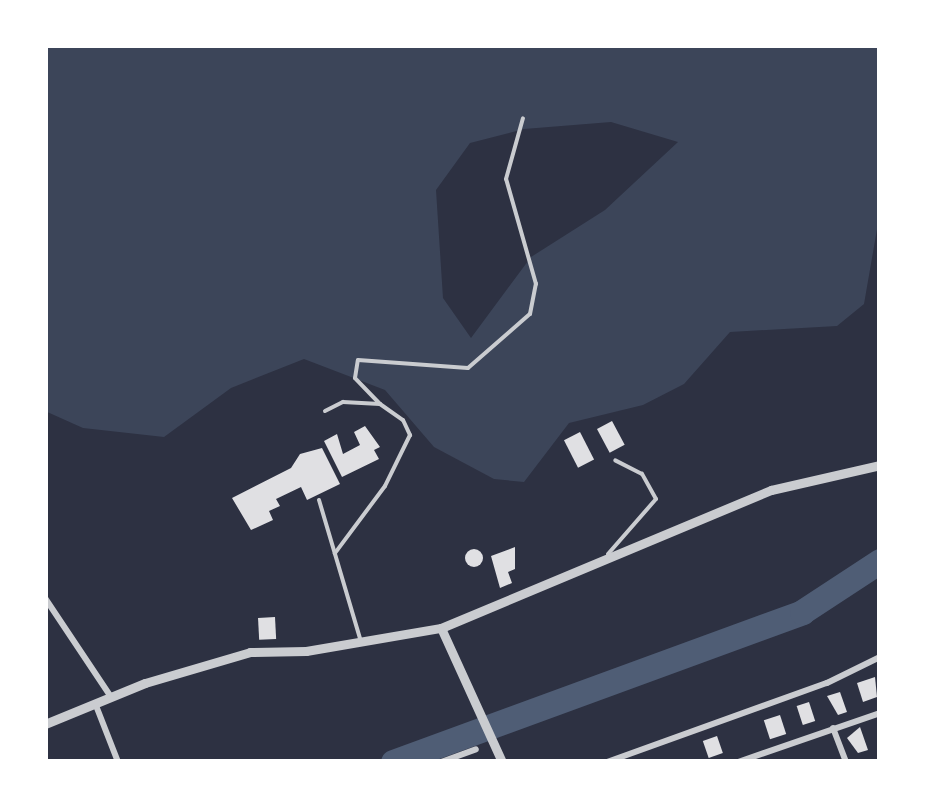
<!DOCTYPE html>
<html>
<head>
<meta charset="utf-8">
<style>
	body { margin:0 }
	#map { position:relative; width:925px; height:807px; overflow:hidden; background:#2d3142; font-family:"Roboto Serif",serif }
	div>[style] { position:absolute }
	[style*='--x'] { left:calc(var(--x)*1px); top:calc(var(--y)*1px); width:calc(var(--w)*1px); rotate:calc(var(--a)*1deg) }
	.green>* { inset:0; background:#3c4559 }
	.river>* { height:25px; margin:-12.5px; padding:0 12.5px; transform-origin:12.5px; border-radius:12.5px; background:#4f5d75 }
	.building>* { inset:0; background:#e0e0e3; transform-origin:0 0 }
	.round { border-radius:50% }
	.service>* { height:4px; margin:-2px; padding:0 2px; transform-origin:2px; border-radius:2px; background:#caccd0 }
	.minor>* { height:6px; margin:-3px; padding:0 3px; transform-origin:3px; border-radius:3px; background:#caccd0 }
	.tertiary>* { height:9px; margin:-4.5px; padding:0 4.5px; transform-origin:4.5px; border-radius:4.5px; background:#caccd0 }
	span { translate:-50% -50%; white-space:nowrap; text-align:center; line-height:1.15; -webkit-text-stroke:8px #fff; paint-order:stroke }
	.frame { position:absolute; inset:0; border:48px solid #fff; pointer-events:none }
</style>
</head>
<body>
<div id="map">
	<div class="green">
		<i style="clip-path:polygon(evenodd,45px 45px,880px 45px,880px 212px,864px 304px,837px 326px,730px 332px,684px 384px,643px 405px,569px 423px,524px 482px,494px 479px,434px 447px,385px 390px,304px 359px,231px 388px,164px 437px,83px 428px,45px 411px,45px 45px,611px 122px,678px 142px,605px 210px,531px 257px,471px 338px,443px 298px,436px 190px,470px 143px,524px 129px,611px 122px)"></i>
	</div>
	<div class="river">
		<i style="--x:393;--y:762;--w:436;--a:-20.1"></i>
		<i style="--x:802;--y:612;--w:93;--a:-33.2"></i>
	</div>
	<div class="building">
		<i style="left:612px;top:421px;width:27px;height:17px;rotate:62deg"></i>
		<i style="clip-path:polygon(365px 426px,380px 447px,374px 450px,379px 459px,342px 477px,324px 441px,337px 434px,343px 454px,360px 445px,354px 432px)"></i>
		<i style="left:580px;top:432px;width:31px;height:18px;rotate:63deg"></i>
		<i style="clip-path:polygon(322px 448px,340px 484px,307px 500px,301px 487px,276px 499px,280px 506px,269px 511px,273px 520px,251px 530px,232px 498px,291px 468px,300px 454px)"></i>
		<i style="clip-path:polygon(515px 547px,515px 569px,508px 572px,512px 583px,500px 588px,491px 556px)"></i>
		<i class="round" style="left:465px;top:549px;width:18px;height:18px"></i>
		<i style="left:275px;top:617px;width:22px;height:17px;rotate:87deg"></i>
		<i style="clip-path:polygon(875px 677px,877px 697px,863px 702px,857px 683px)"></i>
		<i style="clip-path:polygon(840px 692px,847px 712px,838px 715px,827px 696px)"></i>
		<i style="left:809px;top:702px;width:20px;height:13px;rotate:72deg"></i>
		<i style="left:780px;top:715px;width:20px;height:17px;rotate:72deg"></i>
		<i style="clip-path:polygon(860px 727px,868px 750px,858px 753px,847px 738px)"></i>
		<i style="left:717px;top:736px;width:18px;height:15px;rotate:71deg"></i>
	</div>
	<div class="service">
		<i style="--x:380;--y:404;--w:36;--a:-134"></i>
		<i style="--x:355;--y:378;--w:18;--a:-81"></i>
		<i style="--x:358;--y:360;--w:110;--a:4.2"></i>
		<i style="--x:468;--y:368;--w:82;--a:-41.1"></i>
		<i style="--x:530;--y:314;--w:31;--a:-79"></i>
		<i style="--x:536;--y:284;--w:109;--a:-105.9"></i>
		<i style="--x:506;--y:179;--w:63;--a:-74.4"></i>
		<i style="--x:325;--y:411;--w:20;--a:-27"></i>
		<i style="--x:343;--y:402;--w:37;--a:3"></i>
		<i style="--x:380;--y:404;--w:28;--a:35"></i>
		<i style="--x:403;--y:420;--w:17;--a:65"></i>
		<i style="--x:410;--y:435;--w:57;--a:116.1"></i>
		<i style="--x:385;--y:486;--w:84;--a:126.7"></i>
		<i style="--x:319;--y:500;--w:148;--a:73.5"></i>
		<i style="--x:608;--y:554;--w:73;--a:-48.9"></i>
		<i style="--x:656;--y:499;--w:29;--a:-119"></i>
		<i style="--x:642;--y:474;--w:30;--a:-153"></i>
	</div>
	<div class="minor">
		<i style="--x:45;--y:598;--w:119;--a:56.3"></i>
		<i style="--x:95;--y:703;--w:63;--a:68.7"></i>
		<i style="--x:833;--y:728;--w:36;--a:69"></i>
		<i style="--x:441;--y:762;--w:37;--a:-20"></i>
		<i style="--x:607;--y:762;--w:234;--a:-19.8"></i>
		<i style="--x:827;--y:683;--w:59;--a:-26.1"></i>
		<i style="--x:738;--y:762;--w:150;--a:-19"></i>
	</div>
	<div class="tertiary">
		<i style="--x:441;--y:628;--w:147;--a:65.5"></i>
		<i style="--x:45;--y:724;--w:108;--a:-22.3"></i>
		<i style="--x:145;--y:683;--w:109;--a:-16.4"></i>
		<i style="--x:250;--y:652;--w:56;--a:-1"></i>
		<i style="--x:306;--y:651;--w:137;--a:-9.7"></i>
		<i style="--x:441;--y:628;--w:358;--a:-22.7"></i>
		<i style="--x:771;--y:490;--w:112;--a:-12.9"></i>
	</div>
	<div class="frame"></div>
</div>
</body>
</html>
